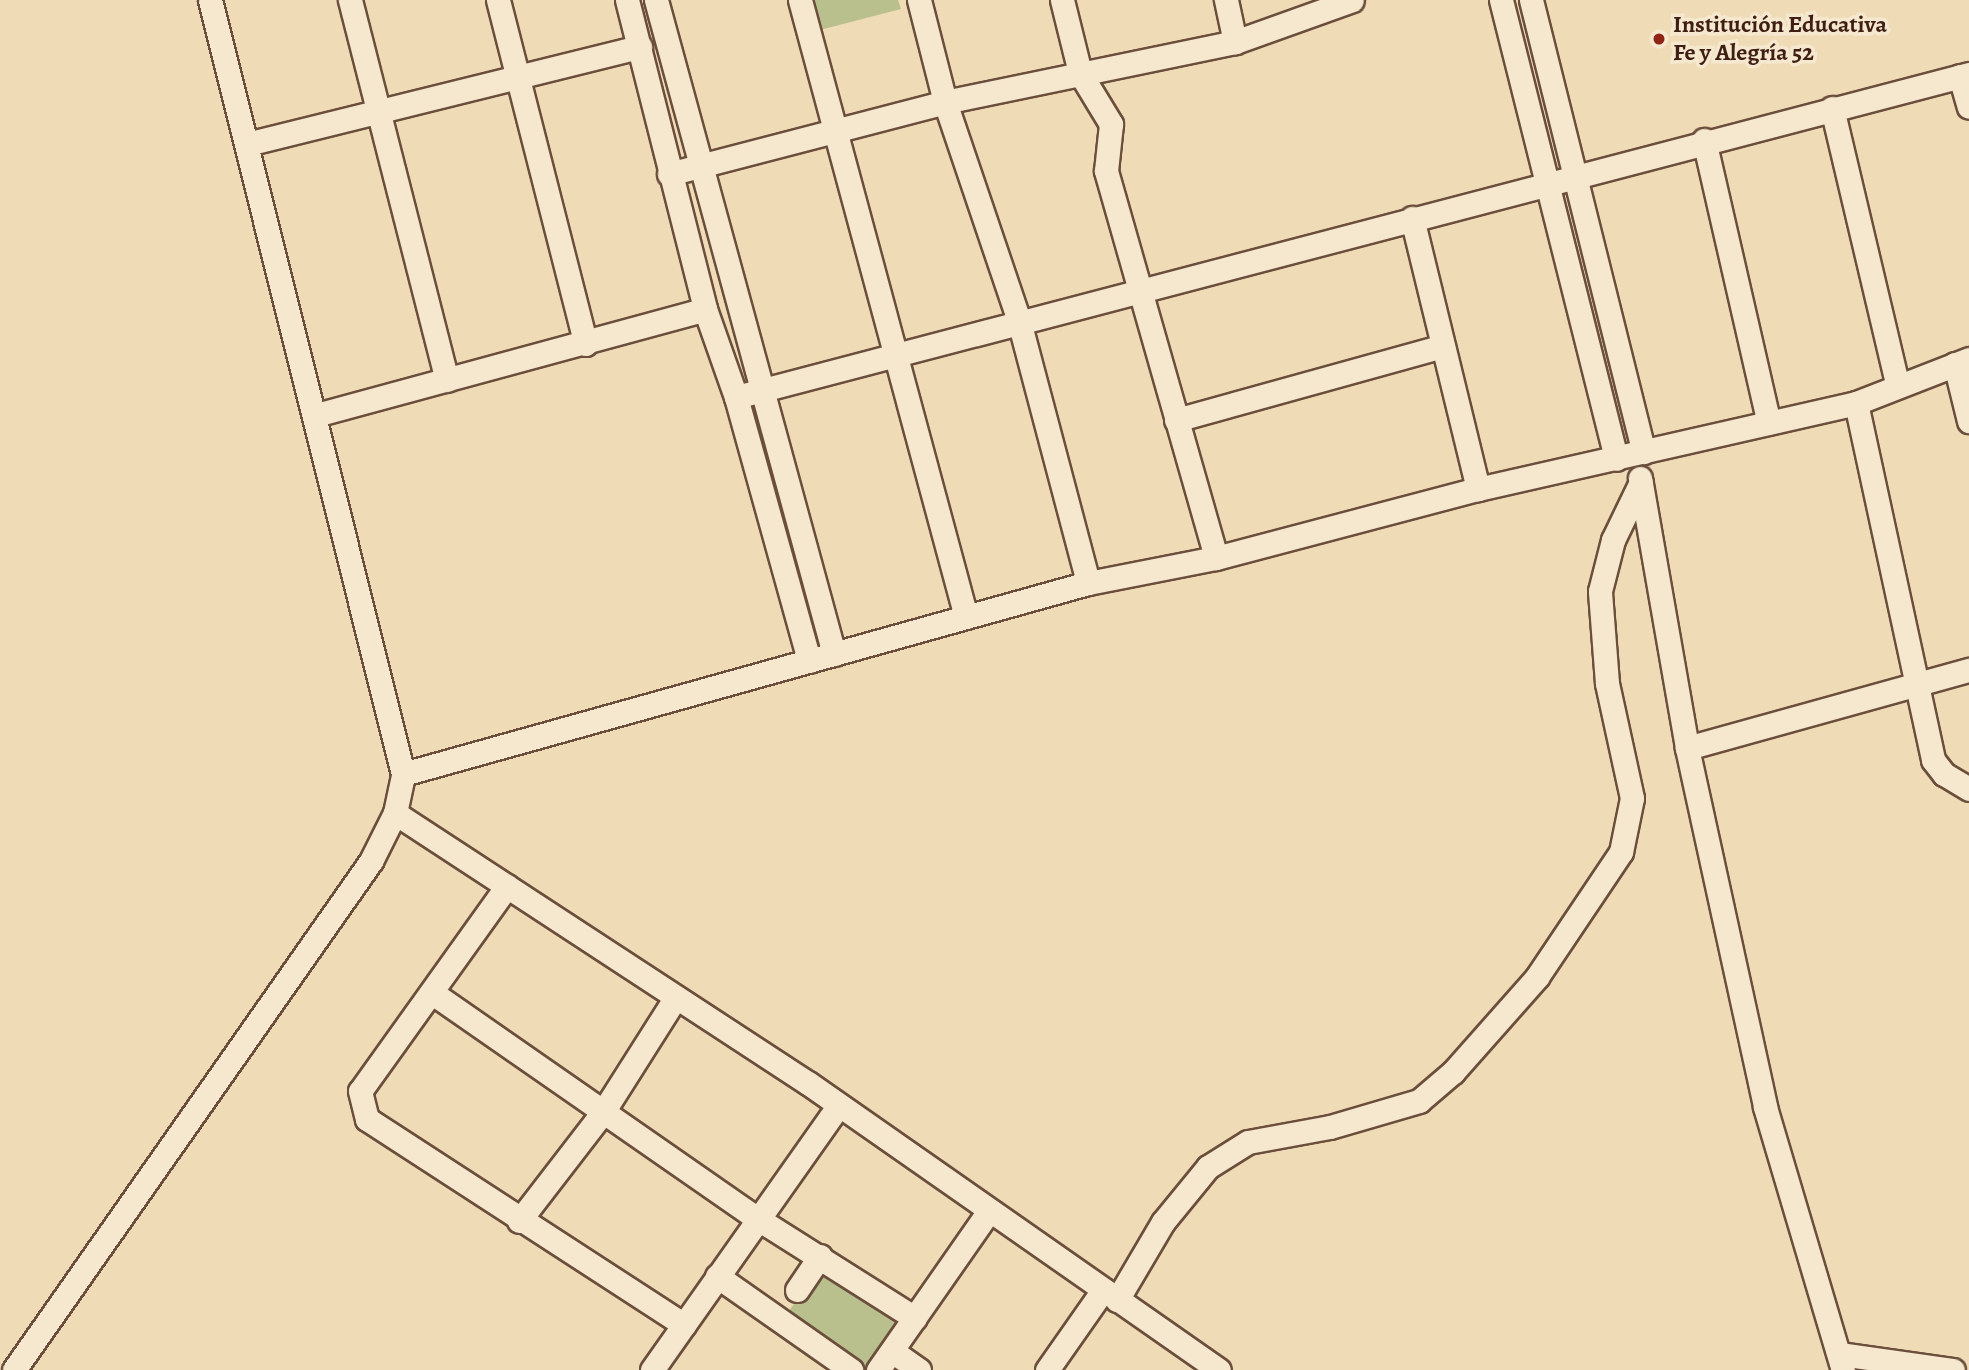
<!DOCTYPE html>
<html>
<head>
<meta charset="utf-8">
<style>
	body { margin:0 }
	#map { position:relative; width:1969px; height:1370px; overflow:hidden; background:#efdbb5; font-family:Alegreya,serif }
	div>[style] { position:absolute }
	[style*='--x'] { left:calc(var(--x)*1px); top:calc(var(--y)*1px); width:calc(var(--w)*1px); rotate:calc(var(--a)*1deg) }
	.green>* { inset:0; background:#b9c08d; transform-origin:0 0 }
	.roads { filter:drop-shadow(2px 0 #6b4e3c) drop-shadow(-2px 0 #6b4e3c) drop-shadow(0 2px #6b4e3c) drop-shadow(0 -2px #6b4e3c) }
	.minor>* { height:23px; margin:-11.5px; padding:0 11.5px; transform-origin:11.5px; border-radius:11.5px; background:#f5e8cf }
	.dots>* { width:19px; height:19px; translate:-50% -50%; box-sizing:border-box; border:4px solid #f5e8cf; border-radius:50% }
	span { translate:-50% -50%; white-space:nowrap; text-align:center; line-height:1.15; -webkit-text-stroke:7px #f5e8cf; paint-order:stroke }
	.poi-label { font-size:24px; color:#3f1f14; font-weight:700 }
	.left { translate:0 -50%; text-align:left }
</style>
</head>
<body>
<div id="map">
	<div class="green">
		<i style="clip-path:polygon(808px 0,898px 0,901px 9px,816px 31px)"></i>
		<i style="left:823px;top:1264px;width:100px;height:62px;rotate:36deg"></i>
	</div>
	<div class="roads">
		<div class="minor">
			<i style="--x:350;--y:0;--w:392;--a:75.7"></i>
			<i style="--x:498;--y:0;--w:355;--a:75.7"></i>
			<i style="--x:627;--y:0;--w:319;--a:75.8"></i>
			<i style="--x:705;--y:309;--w:93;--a:70.6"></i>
			<i style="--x:736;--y:397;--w:274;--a:74.5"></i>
			<i style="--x:656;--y:0;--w:678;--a:74.77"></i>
			<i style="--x:800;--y:0;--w:639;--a:74.94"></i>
			<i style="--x:919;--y:0;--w:105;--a:75.7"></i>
			<i style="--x:945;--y:102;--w:231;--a:71.3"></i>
			<i style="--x:1019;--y:321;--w:271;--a:75.2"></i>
			<i style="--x:1062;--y:0;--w:75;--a:76.1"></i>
			<i style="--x:1080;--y:73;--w:60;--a:58.7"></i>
			<i style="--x:1111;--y:124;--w:47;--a:96.1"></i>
			<i style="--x:1106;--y:171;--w:402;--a:74.1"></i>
			<i style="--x:1226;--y:0;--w:43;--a:77.9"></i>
			<i style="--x:1501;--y:0;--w:473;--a:75.9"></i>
			<i style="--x:1531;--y:0;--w:466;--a:76"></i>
			<i style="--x:1960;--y:76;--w:32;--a:74"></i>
			<i style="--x:1832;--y:108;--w:283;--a:76.7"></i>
			<i style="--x:1704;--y:140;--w:290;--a:77.1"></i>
			<i style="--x:247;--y:144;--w:405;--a:-13.9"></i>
			<i style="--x:669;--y:174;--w:285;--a:-14.6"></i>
			<i style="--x:945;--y:102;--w:296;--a:-11.7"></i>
			<i style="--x:1235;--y:42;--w:124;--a:-19.7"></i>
			<i style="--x:1412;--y:218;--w:279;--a:76.3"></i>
			<i style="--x:1955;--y:364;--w:59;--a:76.2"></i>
			<i style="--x:736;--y:397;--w:1275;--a:-14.68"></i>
			<i style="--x:1856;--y:403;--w:365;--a:77.8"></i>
			<i style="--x:1933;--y:760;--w:18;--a:52"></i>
			<i style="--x:1944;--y:774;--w:29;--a:31"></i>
			<i style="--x:316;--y:415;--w:403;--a:-15.2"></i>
			<i style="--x:1176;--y:420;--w:277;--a:-15.5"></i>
			<i style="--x:1640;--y:478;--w:274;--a:80.1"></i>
			<i style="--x:1687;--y:748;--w:367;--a:77.7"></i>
			<i style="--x:1765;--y:1107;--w:274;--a:73.5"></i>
			<i style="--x:1687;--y:748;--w:293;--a:-15.5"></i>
			<i style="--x:403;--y:774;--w:711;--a:-15.58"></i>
			<i style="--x:1088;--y:583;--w:130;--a:-11.1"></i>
			<i style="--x:1216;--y:558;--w:271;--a:-14.8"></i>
			<i style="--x:1478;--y:489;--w:388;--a:-12.8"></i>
			<i style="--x:1856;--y:403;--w:121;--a:-21.3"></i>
			<i style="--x:395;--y:813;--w:493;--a:33.2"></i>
			<i style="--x:808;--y:1083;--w:501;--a:34.93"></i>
			<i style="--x:507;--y:886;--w:252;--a:125.6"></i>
			<i style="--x:360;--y:1091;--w:29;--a:76"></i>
			<i style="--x:367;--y:1119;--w:378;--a:33"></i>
			<i style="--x:434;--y:994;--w:391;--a:34.8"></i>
			<i style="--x:755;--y:1217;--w:189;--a:32.3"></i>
			<i style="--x:519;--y:1221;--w:138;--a:-52.4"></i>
			<i style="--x:603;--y:1112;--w:136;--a:-57.6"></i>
			<i style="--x:717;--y:1276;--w:164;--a:35"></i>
			<i style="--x:797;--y:1290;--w:41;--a:-55.9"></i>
			<i style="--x:1117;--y:1300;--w:91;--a:-59.5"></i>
			<i style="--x:1163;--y:1222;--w:71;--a:-50.7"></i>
			<i style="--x:1208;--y:1167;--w:47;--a:-32"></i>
			<i style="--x:1248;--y:1142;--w:83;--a:-10.4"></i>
			<i style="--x:1330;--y:1127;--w:93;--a:-16.3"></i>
			<i style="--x:1419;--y:1101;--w:45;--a:-40.5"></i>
			<i style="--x:1453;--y:1072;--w:127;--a:-48.5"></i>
			<i style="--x:1537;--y:977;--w:151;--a:-56.1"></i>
			<i style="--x:1621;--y:852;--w:55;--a:-78.5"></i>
			<i style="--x:1632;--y:798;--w:118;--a:-102.3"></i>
			<i style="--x:1607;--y:683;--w:92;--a:-94.4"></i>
			<i style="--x:1600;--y:591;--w:53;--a:-75.7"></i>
			<i style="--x:1613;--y:540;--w:64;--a:-64.2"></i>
			<i style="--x:892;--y:1351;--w:33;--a:35"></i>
			<i style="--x:1840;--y:1354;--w:114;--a:8.1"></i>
			<i style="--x:14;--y:1370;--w:622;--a:-54.96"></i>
			<i style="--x:371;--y:861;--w:54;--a:-63.4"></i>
			<i style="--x:395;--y:813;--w:40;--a:-78"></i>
			<i style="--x:403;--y:774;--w:798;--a:-104"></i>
			<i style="--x:652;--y:1370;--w:323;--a:-54.8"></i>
			<i style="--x:878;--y:1370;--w:194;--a:-55.1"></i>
			<i style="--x:1047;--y:1370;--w:98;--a:-55"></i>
		</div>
	</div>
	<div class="dots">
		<i style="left:1659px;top:39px;background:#8f2418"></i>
	</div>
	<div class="poi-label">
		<span class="left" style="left:1673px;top:39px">Institución Educativa<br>Fe y Alegría 52</span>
	</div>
</div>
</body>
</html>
